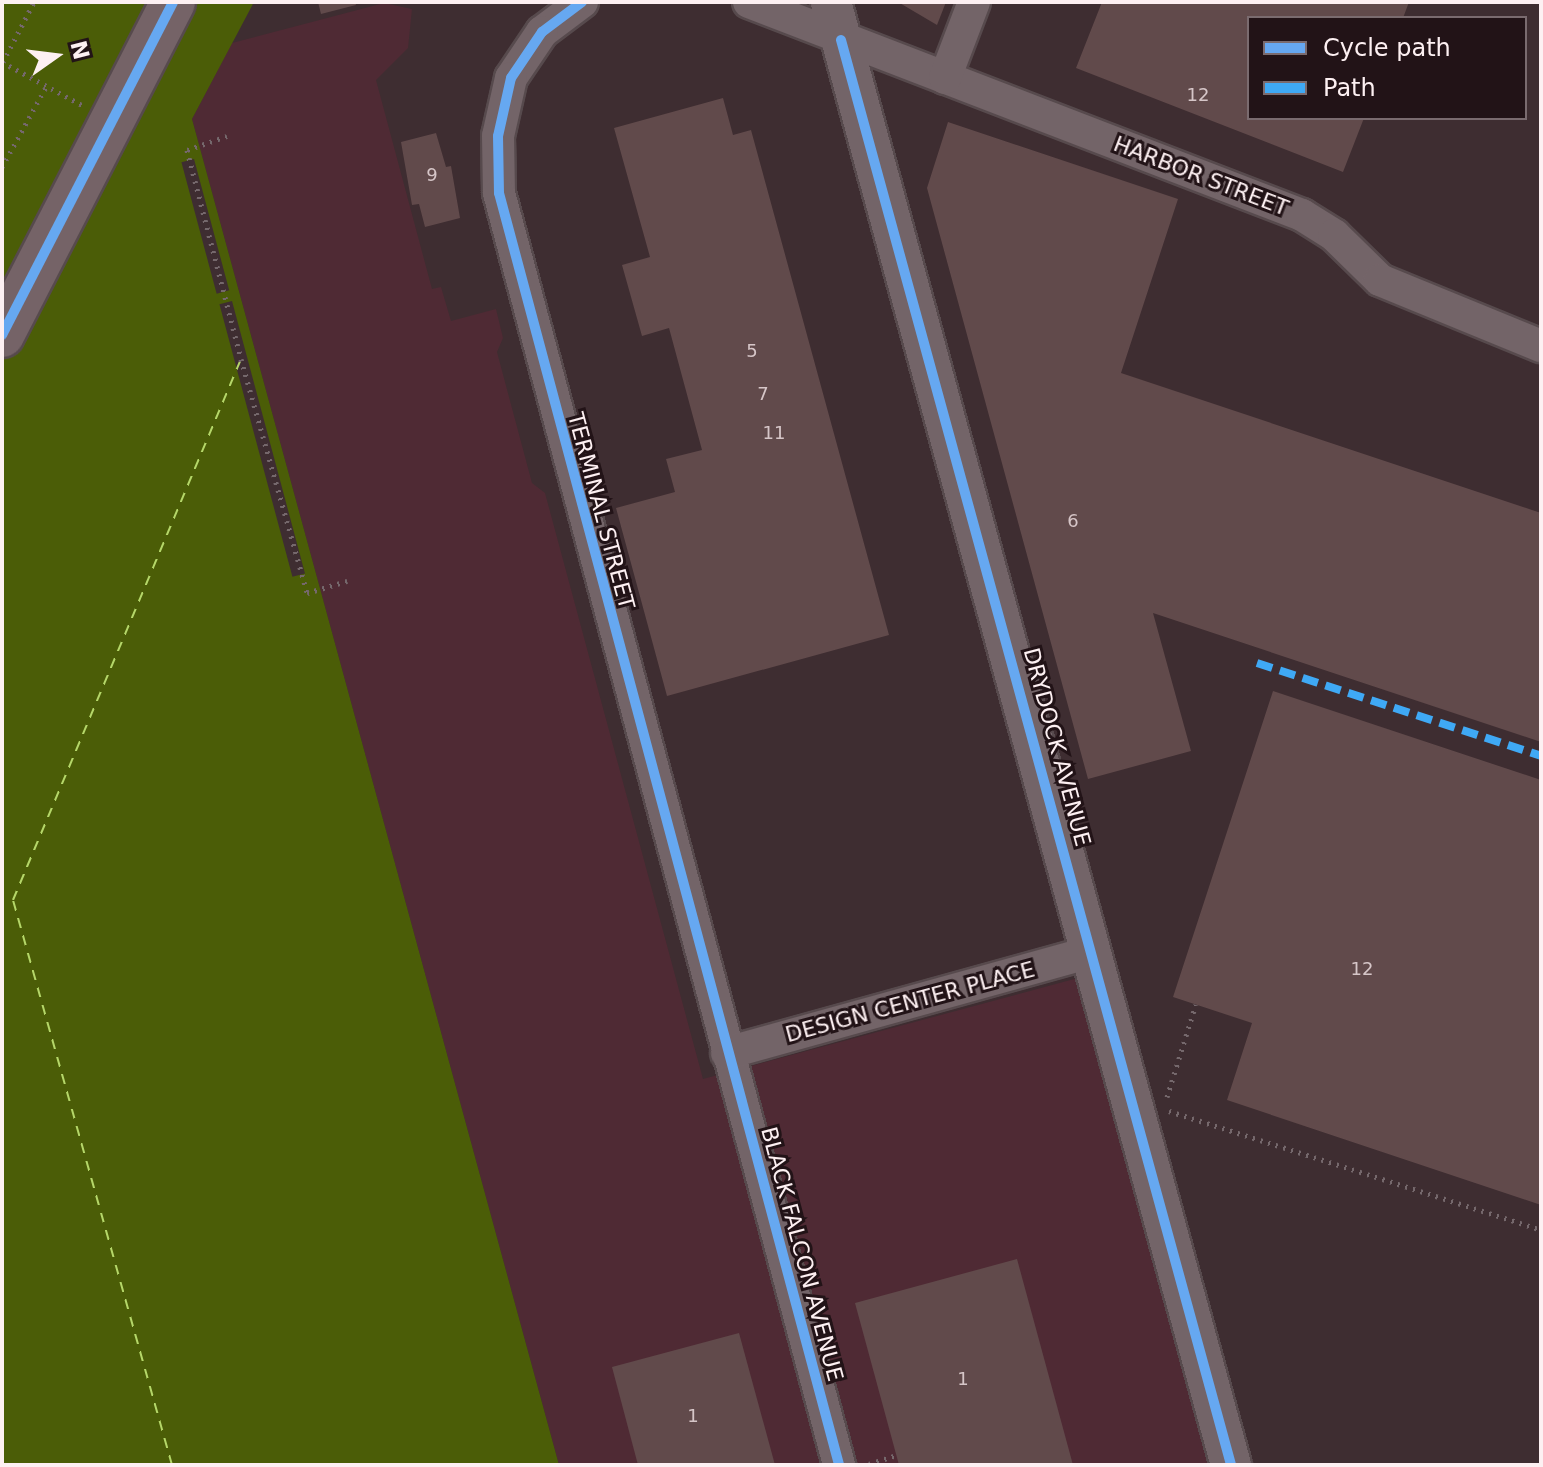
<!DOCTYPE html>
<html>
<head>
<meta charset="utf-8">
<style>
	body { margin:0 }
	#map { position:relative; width:1543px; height:1467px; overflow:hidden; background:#3e2d31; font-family:"DejaVu Sans",sans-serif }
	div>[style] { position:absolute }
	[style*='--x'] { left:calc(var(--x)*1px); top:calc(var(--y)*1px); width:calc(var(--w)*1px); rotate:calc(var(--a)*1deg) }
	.built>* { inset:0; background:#4f2a34 }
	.water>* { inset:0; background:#4b5d07 }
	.pier>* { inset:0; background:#3e2d31; transform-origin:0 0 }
	.ferry>* { height:2px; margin-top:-1px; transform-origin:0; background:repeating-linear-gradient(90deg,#b5d769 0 10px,transparent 0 18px) }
	.building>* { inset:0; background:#614a4b }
	.path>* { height:5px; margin-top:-2.5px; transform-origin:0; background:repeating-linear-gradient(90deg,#75686c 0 2px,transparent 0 8px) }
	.roads { filter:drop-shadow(2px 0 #574a4d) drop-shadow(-2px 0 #574a4d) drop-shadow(0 2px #574a4d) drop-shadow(0 -2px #574a4d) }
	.minor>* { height:32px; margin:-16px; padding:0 16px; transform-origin:16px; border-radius:16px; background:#736468 }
	.tertiary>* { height:40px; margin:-20px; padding:0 20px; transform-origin:20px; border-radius:20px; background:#736468 }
	.primary>* { height:44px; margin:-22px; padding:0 22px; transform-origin:22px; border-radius:22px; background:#756367 }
	.quiet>* { height:8px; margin-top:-4px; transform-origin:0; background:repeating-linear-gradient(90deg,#3fa9f5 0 16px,transparent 0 24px) }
	.cycleway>* { height:10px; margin:-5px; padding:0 5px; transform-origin:5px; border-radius:5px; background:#66a8f1 }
	span { translate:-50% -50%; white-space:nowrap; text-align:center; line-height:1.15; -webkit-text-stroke:6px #221317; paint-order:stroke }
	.number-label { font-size:18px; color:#d6c6c8 }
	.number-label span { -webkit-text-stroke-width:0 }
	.street-label { font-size:22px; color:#fdf0f2 }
	.frame { position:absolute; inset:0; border:4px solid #fdf0f2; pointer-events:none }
	.legend { position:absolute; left:1247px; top:16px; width:280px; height:104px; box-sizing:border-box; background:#221317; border:2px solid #7a6b6f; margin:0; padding:10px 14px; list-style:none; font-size:24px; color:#fdf0f2 }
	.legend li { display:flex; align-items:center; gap:16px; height:40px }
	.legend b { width:40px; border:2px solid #7a6b6f }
	.north { position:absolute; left:16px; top:16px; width:80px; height:80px; -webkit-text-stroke:6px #221317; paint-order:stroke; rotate:76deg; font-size:22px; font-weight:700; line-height:32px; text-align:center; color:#fdf0f2 }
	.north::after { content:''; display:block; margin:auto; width:28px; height:36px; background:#fdf0f2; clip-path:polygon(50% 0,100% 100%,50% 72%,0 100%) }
</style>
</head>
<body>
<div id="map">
	<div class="built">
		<i style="clip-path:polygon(384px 3px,412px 9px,408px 48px,376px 80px,432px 289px,441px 287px,451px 321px,496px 309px,503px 338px,497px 352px,532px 483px,545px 493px,703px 1079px,1078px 978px,1209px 1465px,559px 1465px,192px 119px,232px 43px)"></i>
	</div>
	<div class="water">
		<i style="clip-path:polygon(2px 2px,254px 2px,192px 119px,559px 1465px,2px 1465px)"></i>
	</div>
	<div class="pier">
		<i style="left:194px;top:159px;width:136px;height:13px;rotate:75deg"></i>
		<i style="left:232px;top:301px;width:282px;height:13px;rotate:75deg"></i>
	</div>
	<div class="ferry">
		<i style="--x:172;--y:1465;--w:587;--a:-105.72"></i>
		<i style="--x:13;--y:900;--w:587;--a:-67.15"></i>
	</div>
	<div class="building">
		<i style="clip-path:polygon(318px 2px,355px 2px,356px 5px,321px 14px)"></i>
		<i style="clip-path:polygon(898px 2px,946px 2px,937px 25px)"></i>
		<i style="clip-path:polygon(1102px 2px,1409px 2px,1403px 18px,1249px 18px,1249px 118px,1364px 118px,1343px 172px,1076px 68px)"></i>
		<i style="clip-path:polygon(723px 98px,733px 135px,751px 130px,889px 635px,667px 696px,616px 508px,675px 492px,666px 459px,702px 450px,669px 328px,642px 336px,622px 265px,650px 257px,614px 128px)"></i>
		<i style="clip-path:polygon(948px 122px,1178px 199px,1121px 373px,1541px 513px,1541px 742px,1153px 613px,1191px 751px,1088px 779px,927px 188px)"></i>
		<i style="clip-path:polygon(436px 133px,446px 167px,451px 166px,460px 218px,425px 227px,419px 204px,412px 205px,401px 142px)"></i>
		<i style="clip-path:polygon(1273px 691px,1541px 780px,1541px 1205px,1227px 1100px,1252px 1023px,1173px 997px)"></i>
		<i style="clip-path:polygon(1017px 1259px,1073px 1465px,899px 1465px,855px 1303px)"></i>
		<i style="clip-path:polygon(739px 1333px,775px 1465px,638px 1465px,612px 1367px)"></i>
	</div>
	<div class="path">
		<i style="--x:2;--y:62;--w:91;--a:28.3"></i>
		<i style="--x:3;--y:62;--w:68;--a:-62.7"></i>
		<i style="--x:227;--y:136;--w:42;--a:160.7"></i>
		<i style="--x:187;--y:150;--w:216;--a:75.5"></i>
		<i style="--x:241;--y:359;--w:243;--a:74.2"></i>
		<i style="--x:307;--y:593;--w:42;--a:-16.7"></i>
		<i style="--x:2;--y:167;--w:94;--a:-61.2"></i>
		<i style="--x:1167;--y:1097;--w:97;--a:-72.7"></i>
		<i style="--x:1169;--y:1111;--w:391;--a:17.7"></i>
		<i style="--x:869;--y:1464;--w:28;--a:-18"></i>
	</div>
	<div class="roads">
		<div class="minor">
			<i style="--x:582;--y:2;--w:50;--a:143.1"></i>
			<i style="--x:542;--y:32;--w:55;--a:124"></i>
			<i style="--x:511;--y:78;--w:59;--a:102.6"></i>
			<i style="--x:498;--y:136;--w:57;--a:89"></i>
			<i style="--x:499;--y:193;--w:1317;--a:75.03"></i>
			<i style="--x:749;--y:2;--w:593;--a:21.07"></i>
			<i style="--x:1302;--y:215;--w:38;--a:32"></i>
			<i style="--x:1334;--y:235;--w:64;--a:44.4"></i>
			<i style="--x:1380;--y:280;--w:174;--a:22.3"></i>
			<i style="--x:945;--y:78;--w:81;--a:-69.1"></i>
			<i style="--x:727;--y:1053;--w:379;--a:-15.5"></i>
		</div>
		<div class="tertiary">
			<i style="--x:831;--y:2;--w:1517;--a:74.71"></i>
		</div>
		<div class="primary">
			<i style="--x:2;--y:335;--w:374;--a:-62.8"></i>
		</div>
	</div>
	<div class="quiet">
		<i style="--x:1257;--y:663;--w:299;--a:18.1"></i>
	</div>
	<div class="cycleway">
		<i style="--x:582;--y:2;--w:50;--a:143.1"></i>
		<i style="--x:542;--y:32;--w:55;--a:124"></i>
		<i style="--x:511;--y:78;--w:59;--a:102.6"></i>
		<i style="--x:498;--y:136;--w:57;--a:89"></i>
		<i style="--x:499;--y:193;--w:1317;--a:75.03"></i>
		<i style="--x:841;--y:40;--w:1477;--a:74.69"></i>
		<i style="--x:2;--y:335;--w:374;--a:-62.8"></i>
	</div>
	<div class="number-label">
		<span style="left:1198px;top:95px">12</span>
		<span style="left:432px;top:175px">9</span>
		<span style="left:752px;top:351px">5</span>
		<span style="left:763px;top:394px">7</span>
		<span style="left:774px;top:433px">11</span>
		<span style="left:1073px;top:521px">6</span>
		<span style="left:1362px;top:969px">12</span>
		<span style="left:963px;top:1379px">1</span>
		<span style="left:693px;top:1416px">1</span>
	</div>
	<div class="street-label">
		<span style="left:1201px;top:176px;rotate:21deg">HARBOR STREET</span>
		<span style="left:601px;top:511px;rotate:75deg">TERMINAL STREET</span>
		<span style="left:1057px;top:747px;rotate:75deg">DRYDOCK AVENUE</span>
		<span style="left:910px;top:1002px;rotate:-15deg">DESIGN CENTER PLACE</span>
		<span style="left:802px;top:1254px;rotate:75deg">BLACK FALCON AVENUE</span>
	</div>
	<div class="frame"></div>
	<ul class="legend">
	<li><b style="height:10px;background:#66a8f1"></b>Cycle path</li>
	<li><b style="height:10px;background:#3fa9f5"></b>Path</li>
	</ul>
	<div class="north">N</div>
</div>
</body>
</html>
